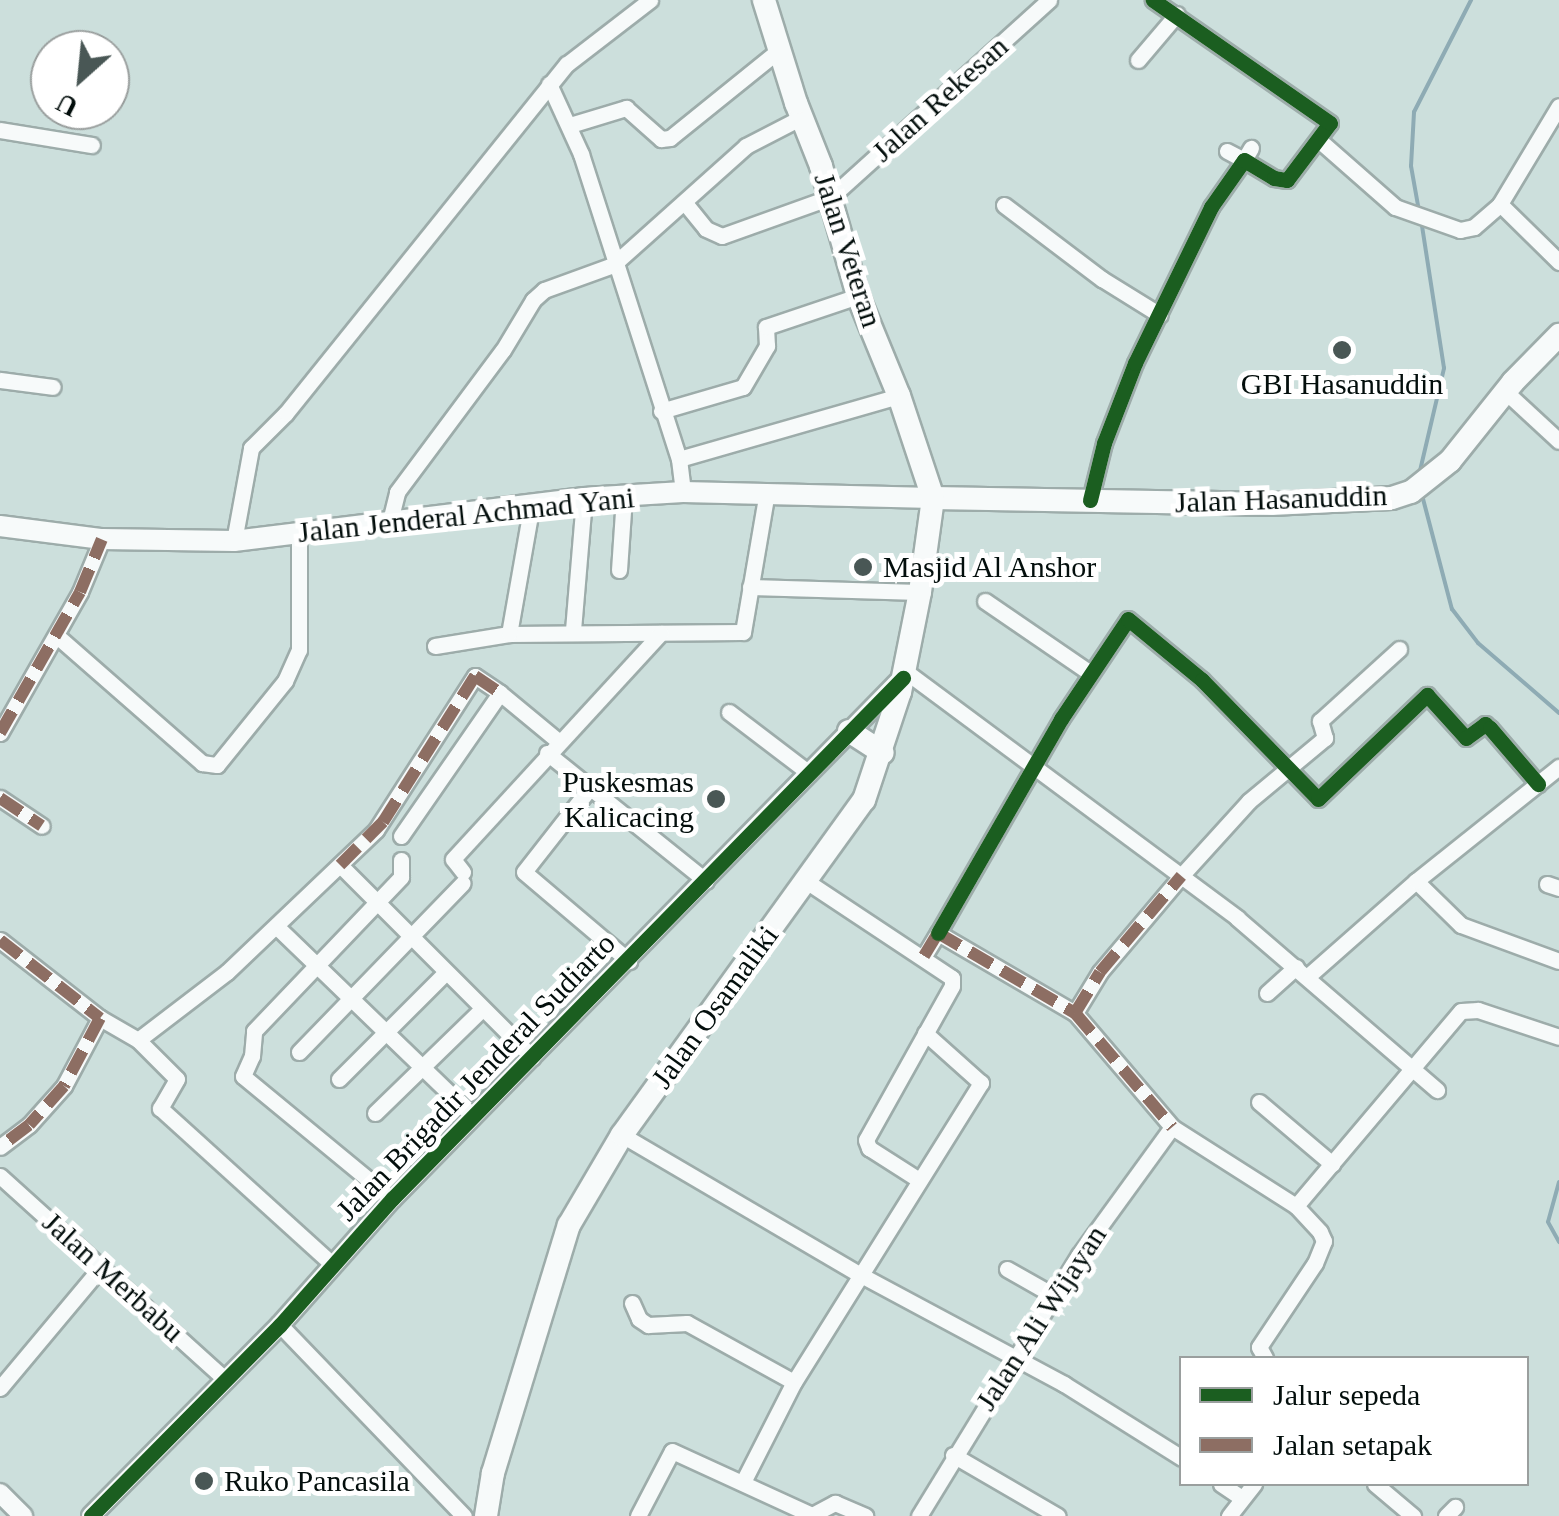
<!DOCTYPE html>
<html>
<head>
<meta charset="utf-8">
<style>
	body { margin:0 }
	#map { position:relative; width:1559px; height:1516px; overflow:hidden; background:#ccdfdc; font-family:Georgia,serif }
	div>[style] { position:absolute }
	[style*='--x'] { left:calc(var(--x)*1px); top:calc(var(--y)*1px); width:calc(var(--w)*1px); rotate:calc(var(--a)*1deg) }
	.stream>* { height:4px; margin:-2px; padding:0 2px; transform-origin:2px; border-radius:2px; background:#8eabb4 }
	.roads { filter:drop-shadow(2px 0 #9dacaa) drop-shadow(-2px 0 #9dacaa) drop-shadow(0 2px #9dacaa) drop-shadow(0 -2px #9dacaa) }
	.minor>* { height:15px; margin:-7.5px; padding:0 7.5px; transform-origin:7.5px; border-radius:7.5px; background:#f7fafa }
	.tertiary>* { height:18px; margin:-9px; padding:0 9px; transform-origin:9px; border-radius:9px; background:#f7fafa }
	.secondary>* { height:20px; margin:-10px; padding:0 10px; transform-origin:10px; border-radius:10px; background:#f7fafa }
	.primary>* { height:22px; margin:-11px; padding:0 11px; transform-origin:11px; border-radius:11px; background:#f7fafa }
	.quiet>* { height:12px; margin-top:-6px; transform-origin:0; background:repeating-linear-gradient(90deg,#8d6e63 0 25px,transparent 0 37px) }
	.cycleway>* { height:15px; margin:-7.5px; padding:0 7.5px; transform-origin:7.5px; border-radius:7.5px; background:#1b5e20 }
	.dots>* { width:28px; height:28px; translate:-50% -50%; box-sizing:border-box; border:5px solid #fff; border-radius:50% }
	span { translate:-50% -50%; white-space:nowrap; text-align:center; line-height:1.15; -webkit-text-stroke:10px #fff; paint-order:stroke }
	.street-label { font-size:30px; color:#030e0c }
	.poi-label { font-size:30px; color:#030e0c }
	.left { translate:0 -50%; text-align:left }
	.right { translate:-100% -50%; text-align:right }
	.legend { position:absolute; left:1179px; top:1356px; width:350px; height:130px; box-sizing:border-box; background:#fff; border:2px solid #9a9f9e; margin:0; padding:12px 18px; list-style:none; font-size:30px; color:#030e0c }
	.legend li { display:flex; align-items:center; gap:20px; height:50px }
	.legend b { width:50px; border:2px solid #9a9f9e }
	.north { position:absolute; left:30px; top:30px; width:100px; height:100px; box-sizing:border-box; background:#fff; border:2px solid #9a9f9e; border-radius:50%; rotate:207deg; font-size:28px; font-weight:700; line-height:40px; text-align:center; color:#030e0c }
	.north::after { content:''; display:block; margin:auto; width:35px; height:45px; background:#495755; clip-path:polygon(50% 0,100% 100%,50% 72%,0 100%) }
</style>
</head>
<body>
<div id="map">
	<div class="stream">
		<i style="--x:1419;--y:211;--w:46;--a:-100.1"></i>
		<i style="--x:1411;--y:166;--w:54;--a:-86.8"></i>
		<i style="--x:1414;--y:112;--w:126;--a:-63"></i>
		<i style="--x:1419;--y:475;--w:110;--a:-76.8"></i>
		<i style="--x:1444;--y:368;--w:150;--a:-98.8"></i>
		<i style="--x:1422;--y:495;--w:118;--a:75.3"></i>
		<i style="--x:1452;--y:609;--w:43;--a:52.6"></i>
		<i style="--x:1478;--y:643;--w:107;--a:40.8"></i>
		<i style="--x:1559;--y:1182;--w:41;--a:105.4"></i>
		<i style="--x:1548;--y:1222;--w:23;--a:61"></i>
	</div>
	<div class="roads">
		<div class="minor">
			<i style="--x:1138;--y:60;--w:60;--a:-49.7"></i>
			<i style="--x:549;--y:84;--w:77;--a:65.4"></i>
			<i style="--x:581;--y:154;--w:320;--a:72.2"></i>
			<i style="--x:679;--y:459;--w:33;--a:83"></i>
			<i style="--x:570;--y:125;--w:59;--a:-16.9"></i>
			<i style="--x:626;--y:108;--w:47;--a:41.5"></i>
			<i style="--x:661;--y:139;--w:9;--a:-6"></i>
			<i style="--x:670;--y:138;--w:140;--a:-38.9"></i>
			<i style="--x:0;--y:130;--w:93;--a:9.3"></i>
			<i style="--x:1320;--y:141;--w:100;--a:41.3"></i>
			<i style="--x:1395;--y:207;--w:69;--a:19.5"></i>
			<i style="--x:1460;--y:230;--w:14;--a:-12"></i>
			<i style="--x:1474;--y:227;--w:35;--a:-41"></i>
			<i style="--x:1500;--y:204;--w:114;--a:-59"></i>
			<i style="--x:1227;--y:151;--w:19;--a:28"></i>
			<i style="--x:1244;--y:160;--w:14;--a:-60"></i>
			<i style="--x:685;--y:203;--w:33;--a:51"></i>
			<i style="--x:706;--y:229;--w:17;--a:24"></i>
			<i style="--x:722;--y:236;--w:116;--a:-19.7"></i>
			<i style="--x:831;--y:197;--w:294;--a:-42.1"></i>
			<i style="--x:1500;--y:204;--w:83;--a:44.5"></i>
			<i style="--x:1004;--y:205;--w:123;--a:37.1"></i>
			<i style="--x:1102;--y:279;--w:68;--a:31.8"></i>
			<i style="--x:0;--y:380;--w:53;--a:7.5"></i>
			<i style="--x:1506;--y:392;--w:72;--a:42.8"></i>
			<i style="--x:661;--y:411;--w:85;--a:-16.3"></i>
			<i style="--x:743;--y:387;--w:48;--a:-59.7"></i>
			<i style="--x:767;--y:346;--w:19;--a:-93"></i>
			<i style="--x:766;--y:327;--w:97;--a:-18.6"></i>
			<i style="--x:679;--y:459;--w:229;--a:-16"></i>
			<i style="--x:1090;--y:500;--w:59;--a:-76.2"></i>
			<i style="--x:1104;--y:443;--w:86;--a:-68.8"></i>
			<i style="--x:1135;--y:363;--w:174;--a:-64"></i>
			<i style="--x:1211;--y:207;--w:57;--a:-54.9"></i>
			<i style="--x:1244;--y:160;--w:35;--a:31"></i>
			<i style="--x:1274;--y:178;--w:13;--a:9"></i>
			<i style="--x:1287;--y:180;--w:71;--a:-53"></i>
			<i style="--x:1330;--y:123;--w:216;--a:-145.2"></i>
			<i style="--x:390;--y:521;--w:30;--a:-76"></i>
			<i style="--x:397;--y:492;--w:177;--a:-53.3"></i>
			<i style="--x:503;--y:350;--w:58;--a:-59"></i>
			<i style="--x:533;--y:300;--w:15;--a:-42"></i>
			<i style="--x:544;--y:290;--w:73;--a:-19.9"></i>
			<i style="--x:613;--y:265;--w:178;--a:-41.8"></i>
			<i style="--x:746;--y:146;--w:63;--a:-27.4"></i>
			<i style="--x:234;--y:541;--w:95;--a:-79.6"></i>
			<i style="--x:251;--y:448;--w:49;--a:-45"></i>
			<i style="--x:286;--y:413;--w:448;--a:-51.2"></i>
			<i style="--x:567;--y:64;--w:105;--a:-37.6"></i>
			<i style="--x:619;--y:570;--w:74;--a:-86.1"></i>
			<i style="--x:750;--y:587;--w:170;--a:1.7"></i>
			<i style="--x:985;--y:601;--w:127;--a:34.4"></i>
			<i style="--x:573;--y:630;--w:132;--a:-85.2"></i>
			<i style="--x:509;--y:634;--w:234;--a:-0.5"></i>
			<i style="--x:743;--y:632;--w:137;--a:-80.3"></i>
			<i style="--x:57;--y:636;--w:193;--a:41.2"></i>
			<i style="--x:202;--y:763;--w:15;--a:8"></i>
			<i style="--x:217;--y:765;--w:108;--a:-51"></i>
			<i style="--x:285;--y:681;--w:34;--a:-66"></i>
			<i style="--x:299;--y:650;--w:117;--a:-90"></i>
			<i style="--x:435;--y:646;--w:75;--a:-9.2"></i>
			<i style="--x:509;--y:634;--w:133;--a:-80"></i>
			<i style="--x:905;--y:671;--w:414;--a:36.6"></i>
			<i style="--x:1237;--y:918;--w:264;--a:40.7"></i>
			<i style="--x:729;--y:712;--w:101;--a:37.3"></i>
			<i style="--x:0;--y:733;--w:162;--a:-60.4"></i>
			<i style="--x:80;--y:592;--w:57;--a:-67.5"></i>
			<i style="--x:547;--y:753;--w:204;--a:38.8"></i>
			<i style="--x:589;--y:789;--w:105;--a:128.1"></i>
			<i style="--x:524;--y:872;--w:138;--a:40.3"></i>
			<i style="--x:0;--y:798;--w:50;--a:33.7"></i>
			<i style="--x:401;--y:836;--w:174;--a:-55.3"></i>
			<i style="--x:500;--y:693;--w:75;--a:39.6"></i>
			<i style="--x:340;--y:865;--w:272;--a:45"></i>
			<i style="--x:463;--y:872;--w:16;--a:-128"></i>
			<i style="--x:453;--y:859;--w:307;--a:-47.4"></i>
			<i style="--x:806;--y:881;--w:175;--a:33.6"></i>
			<i style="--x:952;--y:978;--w:8;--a:90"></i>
			<i style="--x:952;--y:986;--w:176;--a:119.2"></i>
			<i style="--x:866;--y:1140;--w:9;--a:69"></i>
			<i style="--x:869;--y:1148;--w:59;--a:32.6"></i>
			<i style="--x:1416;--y:881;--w:63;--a:44.4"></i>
			<i style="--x:1461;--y:925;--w:104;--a:20.2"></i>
			<i style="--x:1547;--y:884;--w:13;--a:18"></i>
			<i style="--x:277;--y:927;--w:272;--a:44"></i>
			<i style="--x:938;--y:933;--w:247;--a:-60.1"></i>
			<i style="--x:1061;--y:719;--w:120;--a:-56.2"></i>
			<i style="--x:1128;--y:619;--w:96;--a:39.5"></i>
			<i style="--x:1202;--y:680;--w:166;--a:45.7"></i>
			<i style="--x:1318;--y:799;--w:151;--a:-43.7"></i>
			<i style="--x:1427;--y:695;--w:58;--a:47.8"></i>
			<i style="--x:1466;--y:738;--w:24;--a:-36"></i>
			<i style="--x:1485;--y:724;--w:6;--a:39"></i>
			<i style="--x:1490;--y:728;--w:74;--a:49.4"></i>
			<i style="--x:0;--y:940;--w:127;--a:38"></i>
			<i style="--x:100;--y:1018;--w:77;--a:117.9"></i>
			<i style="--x:64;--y:1086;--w:52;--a:131.9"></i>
			<i style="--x:29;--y:1125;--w:36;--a:143"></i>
			<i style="--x:924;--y:956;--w:27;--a:-59"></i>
			<i style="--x:938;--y:933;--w:159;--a:30.3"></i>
			<i style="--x:1075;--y:1013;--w:150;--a:49.6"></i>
			<i style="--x:1172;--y:1127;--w:147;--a:32.5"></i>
			<i style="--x:1296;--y:1206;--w:35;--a:47"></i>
			<i style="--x:1320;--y:1232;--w:10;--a:66"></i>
			<i style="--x:1324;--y:1241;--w:24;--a:112"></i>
			<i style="--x:1315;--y:1263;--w:101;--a:123.7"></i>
			<i style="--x:1259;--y:1347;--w:13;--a:61"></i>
			<i style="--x:1307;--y:977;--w:145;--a:-41.4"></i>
			<i style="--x:1416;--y:881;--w:183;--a:-38.6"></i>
			<i style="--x:1267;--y:993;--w:39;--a:-42"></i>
			<i style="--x:1075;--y:1013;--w:48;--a:-58.6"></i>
			<i style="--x:1100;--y:972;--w:126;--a:-49.8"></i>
			<i style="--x:1181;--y:876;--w:101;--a:-47.8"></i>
			<i style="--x:1249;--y:801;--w:99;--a:-39.7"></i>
			<i style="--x:1325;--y:738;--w:18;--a:-106"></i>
			<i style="--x:1320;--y:721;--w:107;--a:-42.3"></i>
			<i style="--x:100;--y:1018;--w:44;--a:30.1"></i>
			<i style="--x:138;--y:1040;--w:112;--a:-37.4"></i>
			<i style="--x:227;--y:972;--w:206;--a:-43.6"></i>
			<i style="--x:376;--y:830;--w:183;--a:-57.3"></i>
			<i style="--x:475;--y:676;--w:30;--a:34"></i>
			<i style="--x:138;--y:1040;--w:55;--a:45"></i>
			<i style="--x:177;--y:1079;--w:34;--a:120"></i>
			<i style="--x:160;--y:1108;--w:232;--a:42.2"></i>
			<i style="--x:299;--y:1052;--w:235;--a:-45.9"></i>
			<i style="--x:339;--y:1079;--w:150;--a:-45"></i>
			<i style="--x:1259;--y:1102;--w:96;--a:40.3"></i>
			<i style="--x:375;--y:1113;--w:149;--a:-44.2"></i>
			<i style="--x:622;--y:1135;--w:275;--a:30.4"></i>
			<i style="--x:859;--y:1274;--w:233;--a:28.2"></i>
			<i style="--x:1064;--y:1384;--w:139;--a:32.1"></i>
			<i style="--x:0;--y:1176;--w:304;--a:42.1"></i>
			<i style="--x:392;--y:1199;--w:193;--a:-140.5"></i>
			<i style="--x:243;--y:1076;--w:22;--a:-66"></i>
			<i style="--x:252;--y:1056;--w:25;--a:-85"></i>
			<i style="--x:254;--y:1031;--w:213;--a:-46.3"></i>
			<i style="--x:401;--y:877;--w:17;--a:-90"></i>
			<i style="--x:1296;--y:1206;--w:255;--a:-49.8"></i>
			<i style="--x:1461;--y:1011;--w:17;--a:-3"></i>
			<i style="--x:1478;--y:1010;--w:85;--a:18.4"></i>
			<i style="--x:1007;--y:1269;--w:53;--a:29.5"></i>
			<i style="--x:632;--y:1303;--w:17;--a:66"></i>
			<i style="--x:639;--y:1319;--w:11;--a:34"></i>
			<i style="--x:648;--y:1325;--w:39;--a:-3"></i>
			<i style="--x:687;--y:1323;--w:122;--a:28.9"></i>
			<i style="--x:280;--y:1325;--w:265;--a:46.1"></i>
			<i style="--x:0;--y:1388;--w:159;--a:-50.1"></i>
			<i style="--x:953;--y:1455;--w:121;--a:30.2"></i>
			<i style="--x:743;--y:1482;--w:112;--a:-63"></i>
			<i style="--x:794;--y:1382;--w:353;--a:-58"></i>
			<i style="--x:981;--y:1083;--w:75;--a:-138.2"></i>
			<i style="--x:1221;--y:1484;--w:25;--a:34"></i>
			<i style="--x:1375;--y:1484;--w:50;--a:40.1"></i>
			<i style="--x:638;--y:1516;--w:73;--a:-62.4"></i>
			<i style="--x:672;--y:1451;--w:154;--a:24.6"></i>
			<i style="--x:812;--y:1515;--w:26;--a:-28"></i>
			<i style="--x:835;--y:1503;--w:33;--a:23"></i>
			<i style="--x:919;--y:1516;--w:306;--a:-58.5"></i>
			<i style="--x:1079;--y:1255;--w:158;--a:-54"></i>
			<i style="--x:1229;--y:1516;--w:41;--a:-52"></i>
			<i style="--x:1446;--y:1516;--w:13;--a:-45"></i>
		</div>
		<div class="tertiary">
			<i style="--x:0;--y:1493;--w:33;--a:45"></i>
			<i style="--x:91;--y:1516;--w:269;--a:-45.3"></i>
			<i style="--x:280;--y:1325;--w:169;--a:-48.4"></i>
			<i style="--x:392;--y:1199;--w:729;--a:-45.61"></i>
		</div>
		<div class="secondary">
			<i style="--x:0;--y:526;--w:103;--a:7.3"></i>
			<i style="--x:102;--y:539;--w:132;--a:0.9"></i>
			<i style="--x:234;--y:541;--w:353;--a:-7"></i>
			<i style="--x:584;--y:498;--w:99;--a:-3.5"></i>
			<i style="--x:683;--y:492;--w:250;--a:1.4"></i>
		</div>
		<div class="primary">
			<i style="--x:933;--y:498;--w:339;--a:1"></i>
			<i style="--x:1272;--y:504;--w:120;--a:-2.9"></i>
			<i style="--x:1392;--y:498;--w:20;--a:-18"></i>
			<i style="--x:1411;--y:492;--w:50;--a:-38.5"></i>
			<i style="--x:1450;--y:461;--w:101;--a:-51.4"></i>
			<i style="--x:1513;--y:382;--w:66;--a:-45.6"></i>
			<i style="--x:849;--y:731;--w:40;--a:32.9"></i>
			<i style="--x:486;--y:1516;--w:44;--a:-80.8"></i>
			<i style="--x:493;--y:1473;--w:259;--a:-73"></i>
			<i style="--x:569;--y:1225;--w:104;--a:-59.5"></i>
			<i style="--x:622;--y:1135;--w:413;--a:-54.2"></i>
			<i style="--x:864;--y:800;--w:114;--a:-71.6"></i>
			<i style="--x:900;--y:692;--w:102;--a:-78.7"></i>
			<i style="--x:920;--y:592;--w:95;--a:-82.1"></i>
			<i style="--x:933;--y:498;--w:108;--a:-108.4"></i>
			<i style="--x:899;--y:396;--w:108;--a:-112.3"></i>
			<i style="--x:858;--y:296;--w:135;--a:-105.9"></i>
			<i style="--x:821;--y:166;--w:68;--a:-111.6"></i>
			<i style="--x:796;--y:103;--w:108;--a:-107.3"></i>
		</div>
	</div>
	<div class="quiet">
		<i style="--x:0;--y:733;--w:162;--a:-60.4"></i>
		<i style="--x:80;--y:592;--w:57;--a:-67.5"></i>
		<i style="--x:0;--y:798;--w:50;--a:33.7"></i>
		<i style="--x:340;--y:865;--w:61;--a:-45"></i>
		<i style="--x:383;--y:822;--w:173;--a:-57.8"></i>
		<i style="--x:475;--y:676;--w:30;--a:34"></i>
		<i style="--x:0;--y:940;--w:127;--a:38"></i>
		<i style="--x:100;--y:1018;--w:77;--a:117.9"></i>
		<i style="--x:64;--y:1086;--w:52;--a:131.9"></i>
		<i style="--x:29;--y:1125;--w:36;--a:143"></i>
		<i style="--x:924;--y:956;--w:27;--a:-59"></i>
		<i style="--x:938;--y:933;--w:159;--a:30.3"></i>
		<i style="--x:1075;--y:1013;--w:150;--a:49.6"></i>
		<i style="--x:1075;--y:1013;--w:48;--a:-58.6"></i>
		<i style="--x:1100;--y:972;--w:126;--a:-49.8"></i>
	</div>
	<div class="cycleway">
		<i style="--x:1090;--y:500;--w:59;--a:-76.2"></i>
		<i style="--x:1104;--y:443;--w:86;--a:-68.8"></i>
		<i style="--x:1135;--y:363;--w:174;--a:-64"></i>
		<i style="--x:1211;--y:207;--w:57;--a:-54.9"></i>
		<i style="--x:1244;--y:160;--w:35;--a:31"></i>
		<i style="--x:1274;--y:178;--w:13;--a:9"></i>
		<i style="--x:1287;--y:180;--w:71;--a:-53"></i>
		<i style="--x:1330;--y:123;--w:216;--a:-145.2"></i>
		<i style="--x:938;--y:933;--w:247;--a:-60.1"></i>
		<i style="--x:1061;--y:719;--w:120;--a:-56.2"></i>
		<i style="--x:1128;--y:619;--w:96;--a:39.5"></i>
		<i style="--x:1202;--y:680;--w:166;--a:45.7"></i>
		<i style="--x:1318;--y:799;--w:151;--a:-43.7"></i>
		<i style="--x:1427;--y:695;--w:58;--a:47.8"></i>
		<i style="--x:1466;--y:738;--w:24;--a:-36"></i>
		<i style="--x:1485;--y:724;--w:6;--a:39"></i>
		<i style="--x:1490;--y:728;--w:74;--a:49.4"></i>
		<i style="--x:91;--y:1516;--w:269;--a:-45.3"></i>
		<i style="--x:280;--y:1325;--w:169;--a:-48.4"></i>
		<i style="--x:392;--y:1199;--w:730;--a:-45.56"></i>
	</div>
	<div class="dots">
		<i style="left:1342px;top:350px;background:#495755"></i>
		<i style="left:863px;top:567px;background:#495755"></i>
		<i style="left:716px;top:799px;background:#495755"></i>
		<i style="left:204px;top:1481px;background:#495755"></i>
	</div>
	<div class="street-label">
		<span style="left:940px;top:99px;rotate:-42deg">Jalan Rekesan</span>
		<span style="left:848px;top:250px;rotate:72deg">Jalan Veteran</span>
		<span style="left:1281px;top:499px;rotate:-2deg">Jalan Hasanuddin</span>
		<span style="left:466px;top:515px;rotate:-6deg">Jalan Jenderal Achmad Yani</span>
		<span style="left:715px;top:1007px;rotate:-54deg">Jalan Osamaliki</span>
		<span style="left:476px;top:1077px;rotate:-46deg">Jalan Brigadir Jenderal Sudiarto</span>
		<span style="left:113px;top:1277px;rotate:42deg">Jalan Merbabu</span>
		<span style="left:1041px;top:1318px;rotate:-57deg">Jalan Ali Wijayan</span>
	</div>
	<div class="poi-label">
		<span style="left:1342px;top:384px">GBI Hasanuddin</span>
		<span class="left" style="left:883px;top:567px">Masjid Al Anshor</span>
		<span class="right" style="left:694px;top:799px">Puskesmas<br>Kalicacing</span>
		<span class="left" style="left:224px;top:1481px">Ruko Pancasila</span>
	</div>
	<ul class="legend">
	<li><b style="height:12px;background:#1b5e20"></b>Jalur sepeda</li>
	<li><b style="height:12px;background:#8d6e63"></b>Jalan setapak</li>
	</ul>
	<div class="north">U</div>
</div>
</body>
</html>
